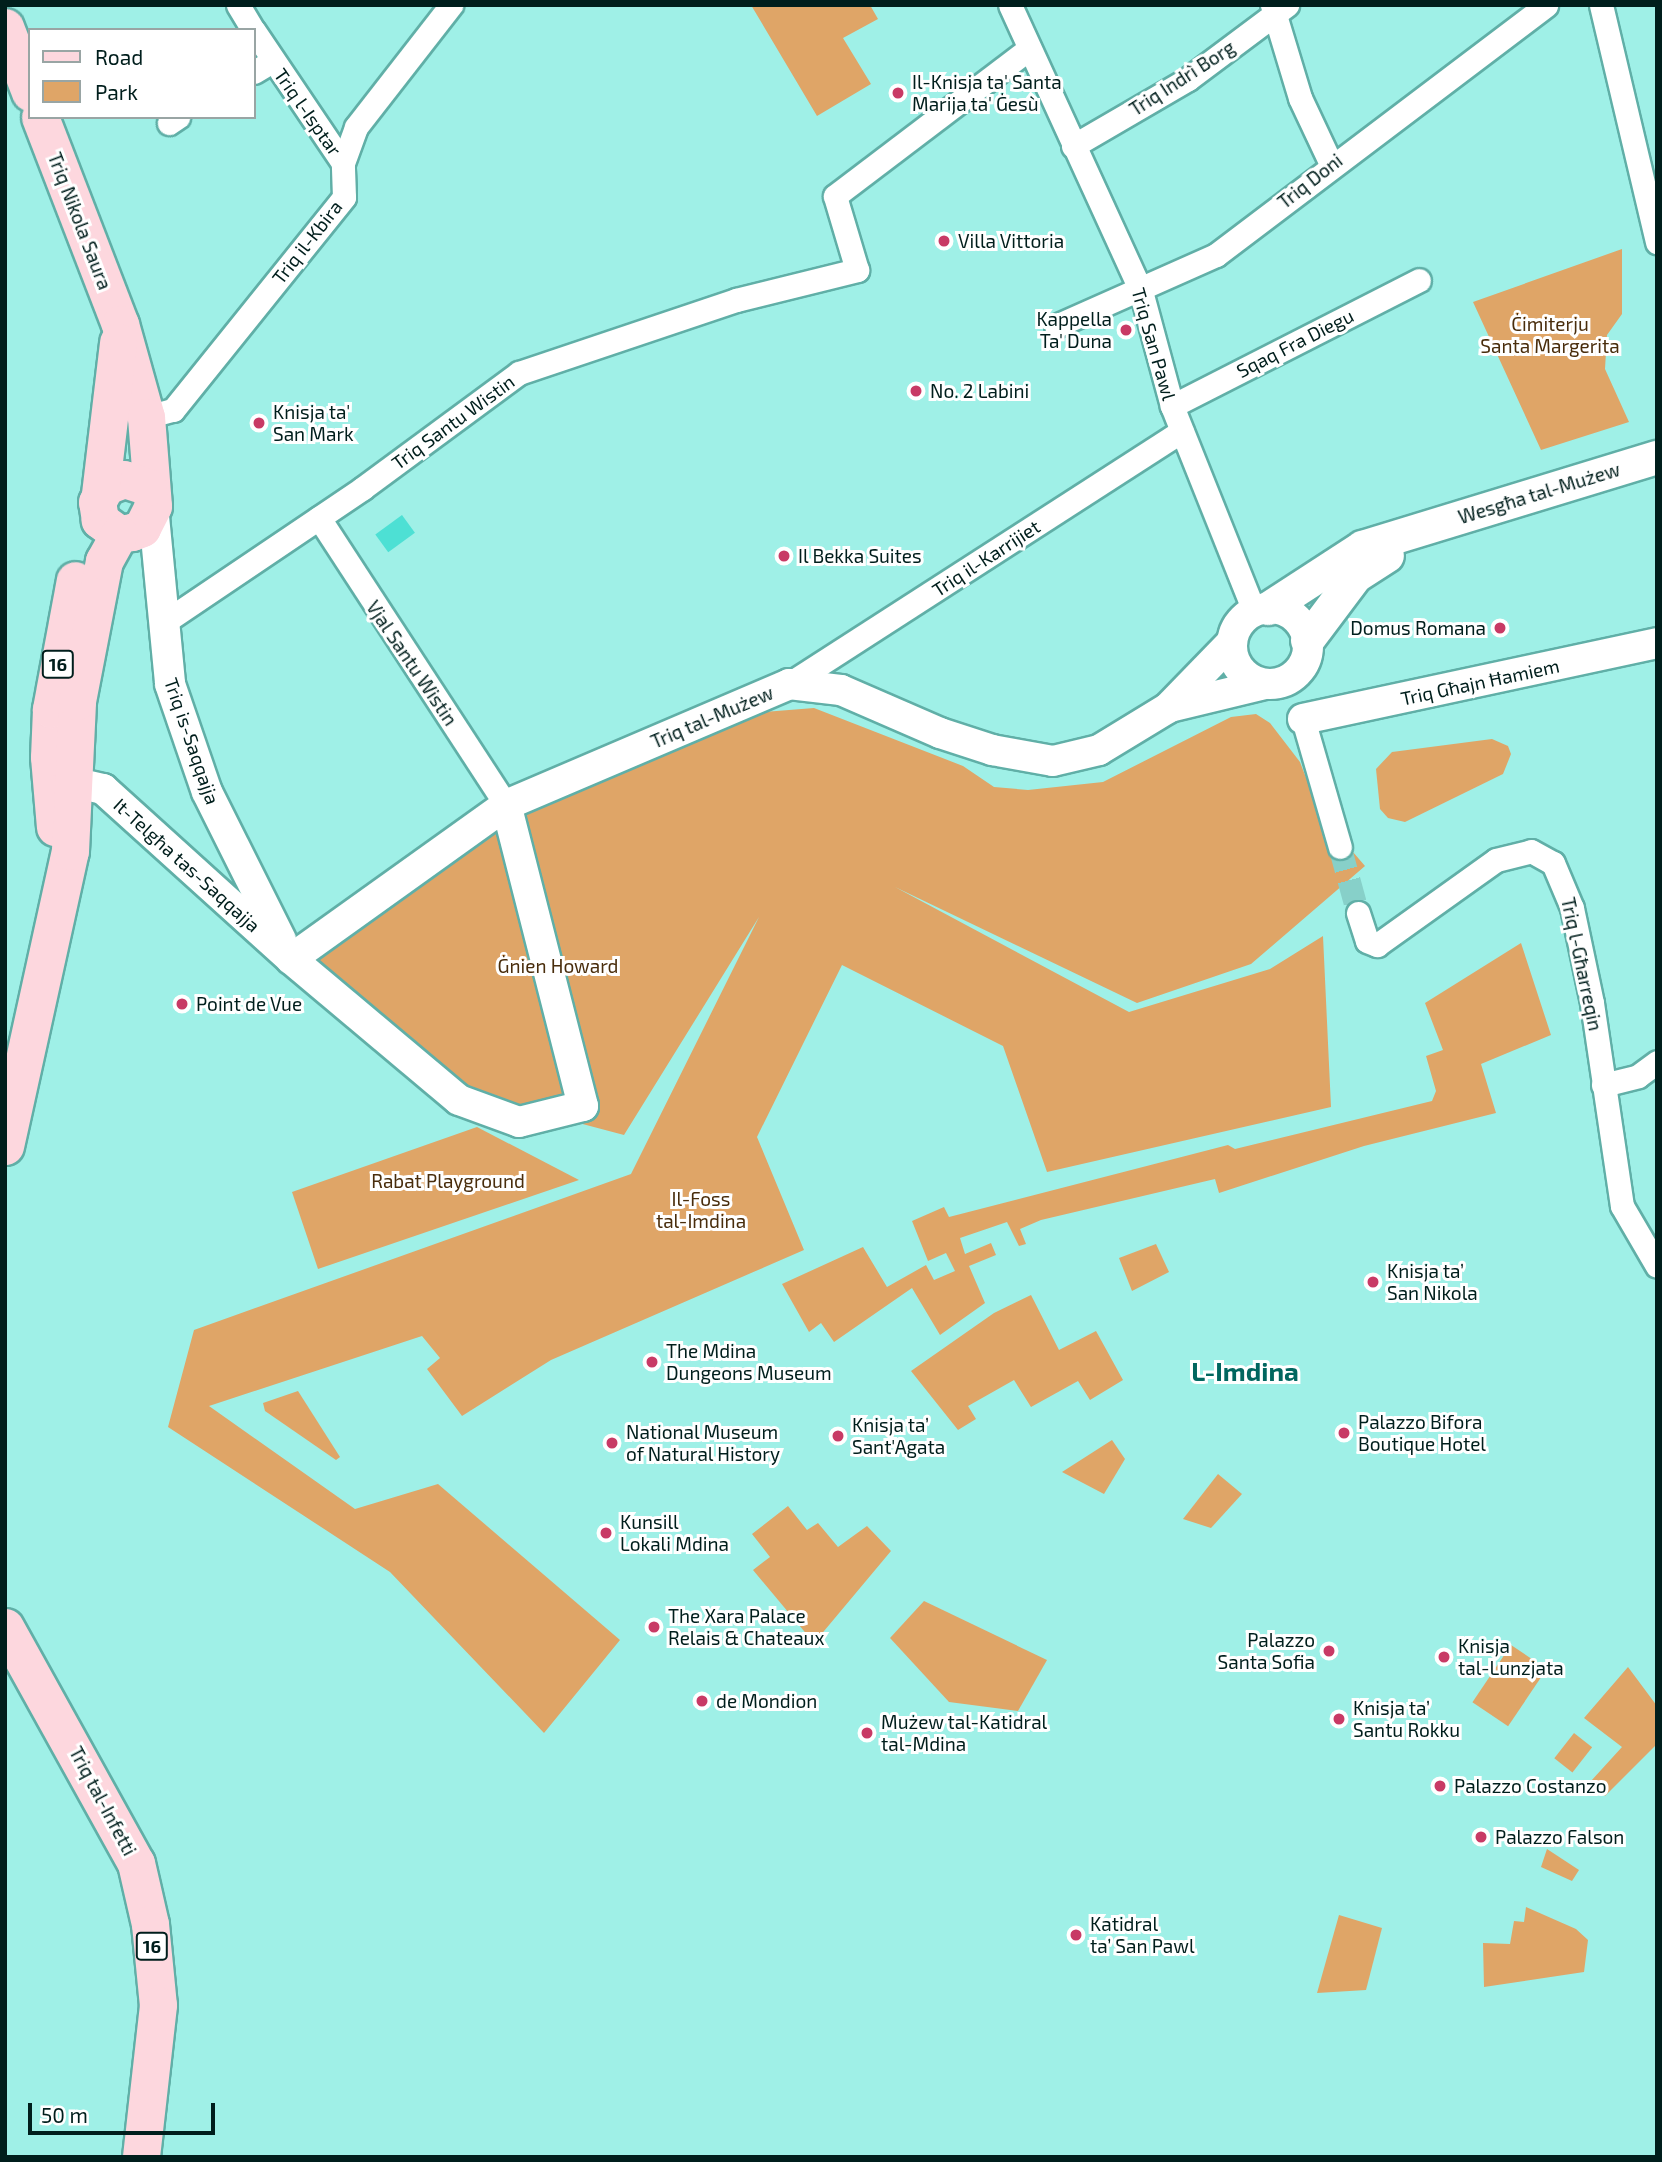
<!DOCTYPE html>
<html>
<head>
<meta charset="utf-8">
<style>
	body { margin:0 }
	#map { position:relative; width:1662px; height:2162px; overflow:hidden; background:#9ff0e7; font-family:"Exo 2",sans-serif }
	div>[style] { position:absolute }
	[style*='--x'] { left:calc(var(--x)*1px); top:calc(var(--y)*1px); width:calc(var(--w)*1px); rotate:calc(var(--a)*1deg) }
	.green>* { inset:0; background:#dfa567; transform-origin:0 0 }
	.water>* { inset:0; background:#4de0d4; transform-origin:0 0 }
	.minor-tunnel>* { height:23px; margin-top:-11.5px; transform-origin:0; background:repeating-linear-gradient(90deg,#87d0c9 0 23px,transparent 0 34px) }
	.roads { filter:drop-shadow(2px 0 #60afa7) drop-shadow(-2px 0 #60afa7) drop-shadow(0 2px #60afa7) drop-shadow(0 -2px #60afa7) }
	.minor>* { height:23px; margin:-11.5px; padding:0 11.5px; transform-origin:11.5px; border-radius:11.5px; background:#fff }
	.tertiary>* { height:30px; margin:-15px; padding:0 15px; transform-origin:15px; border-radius:15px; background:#fff }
	.tertiary>.ring { margin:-15px; padding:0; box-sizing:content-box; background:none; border:30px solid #fff; border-radius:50% }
	.secondary>* { height:33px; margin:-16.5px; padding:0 16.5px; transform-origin:16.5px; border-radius:16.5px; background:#fff }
	.primary>* { height:37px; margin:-18.5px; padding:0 18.5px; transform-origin:18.5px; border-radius:18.5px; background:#fdd7de }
	.dots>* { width:19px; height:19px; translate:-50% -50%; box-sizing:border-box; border:4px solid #fff; border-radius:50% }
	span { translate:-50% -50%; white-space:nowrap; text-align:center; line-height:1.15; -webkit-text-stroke:6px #fff; paint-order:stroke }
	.shield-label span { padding:2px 5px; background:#fff; border:2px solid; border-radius:5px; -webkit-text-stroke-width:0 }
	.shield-label { font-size:18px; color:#001e1c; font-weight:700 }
	.street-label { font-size:19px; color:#001e1c }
	.poi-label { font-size:19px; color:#001e1c }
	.left { translate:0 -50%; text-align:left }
	.right { translate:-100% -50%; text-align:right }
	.park-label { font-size:19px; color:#492d0c }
	.district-label { font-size:26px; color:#01665f; font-weight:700 }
	.frame { position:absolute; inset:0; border:7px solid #001e1c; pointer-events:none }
	.legend { position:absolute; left:28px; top:28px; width:228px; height:91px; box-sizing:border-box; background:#fff; border:2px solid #99a5a4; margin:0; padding:9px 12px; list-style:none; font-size:21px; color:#001e1c }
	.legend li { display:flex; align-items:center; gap:14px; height:35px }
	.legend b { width:35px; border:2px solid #99a5a4 }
	.scale { position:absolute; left:28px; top:2103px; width:187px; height:32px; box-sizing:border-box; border:4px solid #001e1c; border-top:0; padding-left:9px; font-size:21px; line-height:24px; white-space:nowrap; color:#001e1c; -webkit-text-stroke:5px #fff; paint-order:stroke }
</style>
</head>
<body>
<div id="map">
	<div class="green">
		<i style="clip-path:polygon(751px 5px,870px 5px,878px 19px,843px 38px,871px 84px,817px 116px)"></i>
		<i style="clip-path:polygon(1622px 249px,1622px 314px,1607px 335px,1605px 369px,1629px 422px,1541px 450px,1473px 302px)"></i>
		<i style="clip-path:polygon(814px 708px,963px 766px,994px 787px,1028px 790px,1103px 782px,1231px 717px,1256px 714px,1270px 723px,1300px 762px,1333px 848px,1347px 845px,1365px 866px,1251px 964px,1137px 1003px,895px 887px,1129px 1012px,1270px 969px,1323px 936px,1331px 1107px,1047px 1172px,1003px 1046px,842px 965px,757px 1137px,804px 1250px,551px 1360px,462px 1416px,427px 1369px,440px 1358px,422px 1336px,209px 1406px,355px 1509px,438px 1484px,620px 1640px,544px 1733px,390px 1572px,168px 1427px,194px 1330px,631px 1174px,759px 917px,624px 1135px,466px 1093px,301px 960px,524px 814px,764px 712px)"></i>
		<i style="clip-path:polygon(1492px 739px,1508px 746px,1511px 754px,1503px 774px,1405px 822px,1388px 818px,1380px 809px,1376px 769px,1392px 752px)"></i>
		<i style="clip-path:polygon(1521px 943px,1551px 1035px,1481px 1064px,1496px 1113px,1364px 1146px,1219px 1193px,1215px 1179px,1041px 1220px,1020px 1229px,1026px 1244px,1019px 1246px,1007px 1222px,960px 1238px,965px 1254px,991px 1243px,996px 1255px,969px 1266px,985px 1303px,940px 1335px,912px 1288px,834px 1342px,821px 1323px,809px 1332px,782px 1284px,863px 1247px,887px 1287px,926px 1265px,934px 1280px,955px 1271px,946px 1253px,928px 1261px,912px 1221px,944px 1207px,949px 1217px,1228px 1145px,1235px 1149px,1432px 1101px,1436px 1091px,1426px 1056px,1443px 1050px,1425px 1003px)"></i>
		<i style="clip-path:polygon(477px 1127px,579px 1180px,318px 1269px,292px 1192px)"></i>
		<i style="clip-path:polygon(1156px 1244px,1169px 1272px,1132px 1291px,1119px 1258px)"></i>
		<i style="clip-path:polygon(1031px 1295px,1059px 1350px,1096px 1331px,1123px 1380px,1090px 1400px,1078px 1381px,1031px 1407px,1014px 1380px,968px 1406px,976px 1419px,958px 1430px,911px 1371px,994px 1313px)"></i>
		<i style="clip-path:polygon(298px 1391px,340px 1457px,336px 1460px,265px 1411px,263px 1403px)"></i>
		<i style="clip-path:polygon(1112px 1440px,1125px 1459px,1104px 1494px,1062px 1472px)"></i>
		<i style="clip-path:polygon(1218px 1474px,1242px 1494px,1211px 1528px,1183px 1519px)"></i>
		<i style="clip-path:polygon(788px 1506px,807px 1530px,818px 1523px,838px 1547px,867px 1526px,891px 1551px,814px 1643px,753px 1570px,770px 1557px,752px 1534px)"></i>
		<i style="clip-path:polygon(924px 1601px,1047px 1660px,1018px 1711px,949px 1702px,890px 1638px)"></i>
		<i style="left:1511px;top:1645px;width:43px;height:69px;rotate:34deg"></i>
		<i style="clip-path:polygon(1628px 1667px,1657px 1706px,1657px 1744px,1605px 1796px,1591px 1781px,1622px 1747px,1584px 1718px)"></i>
		<i style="left:1574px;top:1733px;width:23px;height:32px;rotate:38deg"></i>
		<i style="clip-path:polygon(1547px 1849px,1579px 1870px,1572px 1881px,1541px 1867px)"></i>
		<i style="clip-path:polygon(1526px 1907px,1576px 1929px,1588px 1940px,1584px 1972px,1484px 1987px,1483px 1943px,1510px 1944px,1514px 1921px,1524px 1922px)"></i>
		<i style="clip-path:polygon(1339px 1915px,1382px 1928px,1366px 1990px,1317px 1993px)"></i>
	</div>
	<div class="water">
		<i style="left:402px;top:515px;width:22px;height:33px;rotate:54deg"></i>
	</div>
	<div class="minor-tunnel">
		<i style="--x:1340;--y:847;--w:68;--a:74.7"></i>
	</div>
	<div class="roads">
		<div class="minor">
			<i style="--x:238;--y:5;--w:29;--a:59"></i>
			<i style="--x:1010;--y:5;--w:315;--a:65.4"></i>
			<i style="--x:1141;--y:291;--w:119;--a:74.9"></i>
			<i style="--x:1172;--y:406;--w:221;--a:68.2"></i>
			<i style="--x:1272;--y:5;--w:97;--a:73.2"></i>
			<i style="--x:1300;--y:98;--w:73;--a:64.8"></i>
			<i style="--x:1601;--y:5;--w:244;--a:76.7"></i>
			<i style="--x:254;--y:31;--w:159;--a:56"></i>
			<i style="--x:254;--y:72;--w:21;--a:-31"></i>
			<i style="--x:169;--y:123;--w:11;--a:-34"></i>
			<i style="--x:1073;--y:146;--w:133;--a:-30.2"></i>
			<i style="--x:1188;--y:79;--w:124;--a:-36.8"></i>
			<i style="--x:1056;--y:326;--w:175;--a:-23.9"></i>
			<i style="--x:1216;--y:255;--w:414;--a:-37.1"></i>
			<i style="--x:1172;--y:406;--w:277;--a:-27"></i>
			<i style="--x:146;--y:417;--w:28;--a:-15"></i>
			<i style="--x:173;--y:410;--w:273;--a:-51.2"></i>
			<i style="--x:344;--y:197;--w:34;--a:-92"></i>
			<i style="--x:343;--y:163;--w:38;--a:-70"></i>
			<i style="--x:356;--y:127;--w:155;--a:-52.1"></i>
			<i style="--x:319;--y:518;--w:343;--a:56.9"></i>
			<i style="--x:163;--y:623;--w:241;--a:-34"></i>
			<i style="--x:363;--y:488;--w:194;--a:-36.4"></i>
			<i style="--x:519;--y:373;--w:229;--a:-18.6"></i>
			<i style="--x:736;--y:300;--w:125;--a:-13.9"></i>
			<i style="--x:857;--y:270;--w:77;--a:-106.6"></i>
			<i style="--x:835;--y:196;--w:243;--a:-37.2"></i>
			<i style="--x:789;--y:684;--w:467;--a:-32.8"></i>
			<i style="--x:1303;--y:719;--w:133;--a:73.9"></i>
			<i style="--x:1358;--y:913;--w:29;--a:72"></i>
			<i style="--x:1367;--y:941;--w:11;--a:22"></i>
			<i style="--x:1377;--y:945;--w:146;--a:-35.5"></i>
			<i style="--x:1496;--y:860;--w:36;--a:-14"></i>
			<i style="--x:1531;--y:851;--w:25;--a:29"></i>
			<i style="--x:1553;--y:863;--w:49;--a:67.1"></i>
			<i style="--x:1572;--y:908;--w:97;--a:78.1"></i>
			<i style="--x:1592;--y:1003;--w:205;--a:81.6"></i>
			<i style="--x:1622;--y:1206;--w:69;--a:59.7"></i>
			<i style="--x:1603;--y:1085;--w:36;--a:-14"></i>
			<i style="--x:1638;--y:1076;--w:24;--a:-36"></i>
		</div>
		<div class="tertiary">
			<i style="--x:153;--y:506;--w:179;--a:84.5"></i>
			<i style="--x:170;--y:684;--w:114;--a:71.1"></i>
			<i style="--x:207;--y:792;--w:165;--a:63.4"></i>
			<i class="ring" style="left:1232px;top:608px;width:46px;height:46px"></i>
			<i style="--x:1170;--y:707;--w:98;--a:-13.6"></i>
			<i style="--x:1303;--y:719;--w:362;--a:-12.1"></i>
			<i style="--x:77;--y:783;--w:27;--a:13"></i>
			<i style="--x:103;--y:789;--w:253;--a:42.1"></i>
			<i style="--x:291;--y:959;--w:219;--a:40"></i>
			<i style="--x:459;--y:1100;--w:64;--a:20.1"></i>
			<i style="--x:519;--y:1122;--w:66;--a:-14"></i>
			<i style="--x:583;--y:1106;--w:311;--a:-104.3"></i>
			<i style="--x:291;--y:959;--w:264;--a:-35.6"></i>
			<i style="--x:506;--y:805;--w:308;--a:-23.1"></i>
			<i style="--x:789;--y:684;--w:52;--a:6.6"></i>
			<i style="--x:841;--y:690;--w:108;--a:23.5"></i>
			<i style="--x:940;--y:733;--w:55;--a:18.1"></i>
			<i style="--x:992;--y:750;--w:62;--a:10.2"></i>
			<i style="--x:1053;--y:761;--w:47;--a:-13.4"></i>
			<i style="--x:1099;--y:750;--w:81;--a:-31.3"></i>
			<i style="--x:1168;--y:708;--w:91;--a:-45.9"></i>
		</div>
		<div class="secondary">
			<i style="--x:1268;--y:608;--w:112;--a:-33"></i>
			<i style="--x:1362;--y:547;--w:308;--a:-17"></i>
			<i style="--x:1307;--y:640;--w:80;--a:-53.1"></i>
			<i style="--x:1355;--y:576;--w:38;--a:-33"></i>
		</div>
		<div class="primary">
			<i style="--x:5;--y:27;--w:70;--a:69"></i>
			<i style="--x:40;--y:117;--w:222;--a:68.9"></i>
			<i style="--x:120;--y:324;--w:97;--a:74.4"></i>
			<i style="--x:146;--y:417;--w:89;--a:85.5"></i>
			<i style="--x:153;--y:506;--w:25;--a:117"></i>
			<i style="--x:142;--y:528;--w:11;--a:158"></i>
			<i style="--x:132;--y:532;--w:13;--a:171"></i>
			<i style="--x:119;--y:534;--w:24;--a:-144"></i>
			<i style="--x:100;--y:520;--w:18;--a:-99"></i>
			<i style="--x:97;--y:502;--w:18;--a:-61"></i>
			<i style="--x:106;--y:486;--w:19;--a:-21"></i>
			<i style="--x:124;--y:479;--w:25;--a:18"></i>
			<i style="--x:100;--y:494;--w:153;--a:-83.2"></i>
			<i style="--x:55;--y:827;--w:70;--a:-94.9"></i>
			<i style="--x:49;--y:757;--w:48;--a:-87.6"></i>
			<i style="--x:51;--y:709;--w:131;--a:-79.5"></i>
			<i style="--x:5;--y:1146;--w:302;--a:-77.6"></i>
			<i style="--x:70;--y:851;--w:150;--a:-87.3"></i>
			<i style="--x:77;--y:701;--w:143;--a:-79.1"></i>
			<i style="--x:104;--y:561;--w:31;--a:-61"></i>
			<i style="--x:5;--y:1627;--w:270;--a:61"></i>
			<i style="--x:136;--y:1863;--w:63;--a:77.1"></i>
			<i style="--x:150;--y:1924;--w:81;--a:84.4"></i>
			<i style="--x:158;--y:2005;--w:153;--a:96.4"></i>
		</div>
	</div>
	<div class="dots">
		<i style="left:898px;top:93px;background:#c83a65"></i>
		<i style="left:944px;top:241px;background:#c83a65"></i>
		<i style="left:1126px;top:330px;background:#c83a65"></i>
		<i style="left:916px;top:391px;background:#c83a65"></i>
		<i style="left:259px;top:423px;background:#c83a65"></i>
		<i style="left:784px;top:556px;background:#c83a65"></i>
		<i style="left:1500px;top:628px;background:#c83a65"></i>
		<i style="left:182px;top:1004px;background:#c83a65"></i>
		<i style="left:1373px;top:1282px;background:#c83a65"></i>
		<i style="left:652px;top:1362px;background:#c83a65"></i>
		<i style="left:1344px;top:1433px;background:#c83a65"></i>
		<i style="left:838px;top:1436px;background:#c83a65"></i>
		<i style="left:612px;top:1443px;background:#c83a65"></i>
		<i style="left:606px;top:1533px;background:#c83a65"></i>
		<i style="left:654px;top:1627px;background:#c83a65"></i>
		<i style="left:1329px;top:1651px;background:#c83a65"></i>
		<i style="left:1444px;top:1657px;background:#c83a65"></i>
		<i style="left:702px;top:1701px;background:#c83a65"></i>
		<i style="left:1339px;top:1719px;background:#c83a65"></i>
		<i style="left:867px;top:1733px;background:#c83a65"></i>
		<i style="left:1440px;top:1786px;background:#c83a65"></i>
		<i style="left:1481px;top:1837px;background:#c83a65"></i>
		<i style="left:1076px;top:1935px;background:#c83a65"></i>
	</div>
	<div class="shield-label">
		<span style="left:58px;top:664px">16</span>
		<span style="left:152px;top:1946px">16</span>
	</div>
	<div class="street-label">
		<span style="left:1182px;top:78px;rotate:-33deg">Triq Indrì Borg</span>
		<span style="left:308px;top:112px;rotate:55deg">Triq l-Isptar</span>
		<span style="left:1310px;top:181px;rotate:-38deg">Triq Doni</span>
		<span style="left:80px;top:221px;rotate:69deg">Triq Nikola Saura</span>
		<span style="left:307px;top:242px;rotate:-52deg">Triq il-Kbira</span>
		<span style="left:1295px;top:343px;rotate:-27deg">Sqaq Fra Diegu</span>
		<span style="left:1154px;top:344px;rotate:74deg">Triq San Pawl</span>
		<span style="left:453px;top:422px;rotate:-36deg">Triq Santu Wistin</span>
		<span style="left:1539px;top:493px;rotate:-17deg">Wesgħa tal-Mużew</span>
		<span style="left:986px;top:558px;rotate:-33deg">Triq il-Karrijiet</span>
		<span style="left:412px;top:663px;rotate:56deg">Vjal Santu Wistin</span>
		<span style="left:1480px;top:682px;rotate:-12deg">Triq Għajn Ħamiem</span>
		<span style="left:712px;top:717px;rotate:-23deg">Triq tal-Mużew</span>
		<span style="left:192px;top:741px;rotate:71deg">Triq is-Saqqajja</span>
		<span style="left:187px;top:865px;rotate:42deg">It-Telgħa tas-Saqqajja</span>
		<span style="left:1582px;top:964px;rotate:78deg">Triq l-Għarreqin</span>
		<span style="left:103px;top:1801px;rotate:62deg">Triq tal-Infetti</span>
	</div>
	<div class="poi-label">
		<span class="left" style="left:912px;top:93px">Il-Knisja ta' Santa<br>Marija ta' Ġesù</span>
		<span class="left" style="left:958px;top:241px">Villa Vittoria</span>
		<span class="right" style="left:1112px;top:330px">Kappella<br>Ta' Duna</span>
		<span class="left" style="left:930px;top:391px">No. 2 Labini</span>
		<span class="left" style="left:273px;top:423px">Knisja ta'<br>San Mark</span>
		<span class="left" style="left:798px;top:556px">Il Bekka Suites</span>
		<span class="right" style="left:1486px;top:628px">Domus Romana</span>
		<span class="left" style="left:196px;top:1004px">Point de Vue</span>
		<span class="left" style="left:1387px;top:1282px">Knisja ta’<br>San Nikola</span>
		<span class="left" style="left:666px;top:1362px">The Mdina<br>Dungeons Museum</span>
		<span class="left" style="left:1358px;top:1433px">Palazzo Bifora<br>Boutique Hotel</span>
		<span class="left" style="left:852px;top:1436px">Knisja ta’<br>Sant'Agata</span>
		<span class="left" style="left:626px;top:1443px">National Museum<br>of Natural History</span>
		<span class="left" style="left:620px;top:1533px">Kunsill<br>Lokali Mdina</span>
		<span class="left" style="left:668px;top:1627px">The Xara Palace<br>Relais &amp; Chateaux</span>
		<span class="right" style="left:1315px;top:1651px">Palazzo<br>Santa Sofia</span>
		<span class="left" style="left:1458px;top:1657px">Knisja<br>tal-Lunzjata</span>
		<span class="left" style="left:716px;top:1701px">de Mondion</span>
		<span class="left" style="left:1353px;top:1719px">Knisja ta’<br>Santu Rokku</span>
		<span class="left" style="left:881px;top:1733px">Mużew tal-Katidral<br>tal-Mdina</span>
		<span class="left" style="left:1454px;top:1786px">Palazzo Costanzo</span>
		<span class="left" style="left:1495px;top:1837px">Palazzo Falson</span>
		<span class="left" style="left:1090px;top:1935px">Katidral<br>ta’ San Pawl</span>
	</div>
	<div class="park-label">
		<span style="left:1550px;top:335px">Ċimiterju<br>Santa Margerita</span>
		<span style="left:558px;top:966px">Ġnien Howard</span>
		<span style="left:448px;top:1181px">Rabat Playground</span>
		<span style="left:701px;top:1210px">Il-Foss<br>tal-Imdina</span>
	</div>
	<div class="district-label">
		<span style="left:1245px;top:1371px">L-Imdina</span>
	</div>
	<div class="frame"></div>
	<ul class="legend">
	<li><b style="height:9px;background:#fdd7de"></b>Road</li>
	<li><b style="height:19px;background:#dfa567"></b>Park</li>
	</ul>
	<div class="scale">50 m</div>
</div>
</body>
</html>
